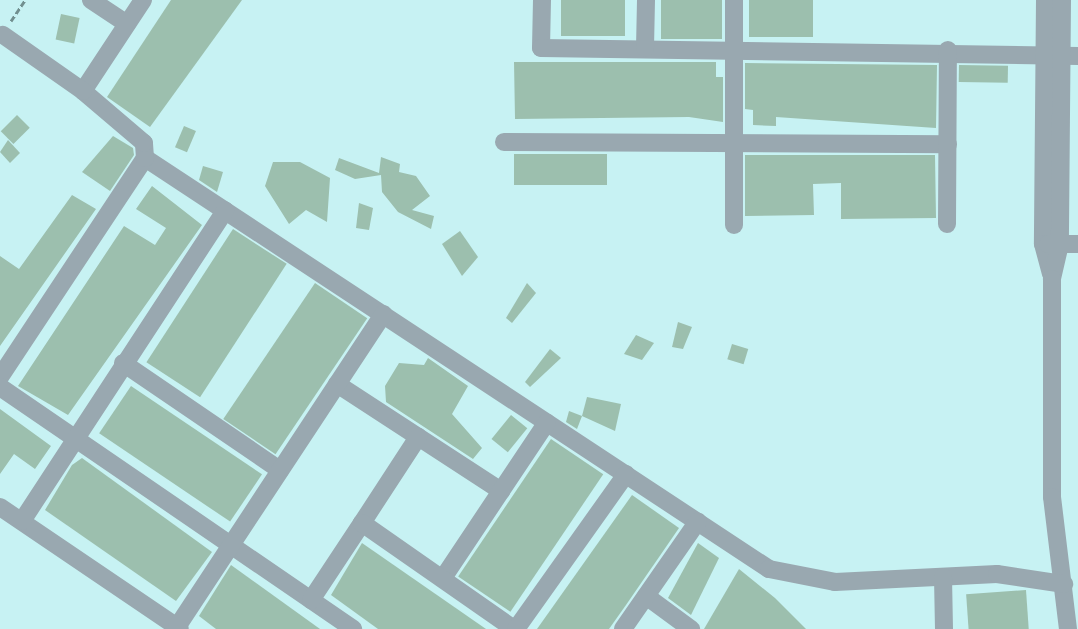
<!DOCTYPE html>
<html>
<head>
<meta charset="utf-8">
<style>
	body { margin:0 }
	#map { position:relative; width:1078px; height:629px; overflow:hidden; background:#c7f2f3; font-family:"Roboto Condensed",sans-serif }
	div>[style] { position:absolute }
	[style*='--x'] { left:calc(var(--x)*1px); top:calc(var(--y)*1px); width:calc(var(--w)*1px); rotate:calc(var(--a)*1deg) }
	.building>* { inset:0; background:#9cbfae; transform-origin:0 0 }
	.path>* { height:3px; margin-top:-1.5px; transform-origin:0; background:repeating-linear-gradient(90deg,#718f8f 0 6px,transparent 0 9px) }
	.minor>* { height:18px; margin:-9px; padding:0 9px; transform-origin:9px; border-radius:9px; background:#99a8b0 }
	span { translate:-50% -50%; white-space:nowrap; text-align:center; line-height:1.15; -webkit-text-stroke:5px #dbfdfe; paint-order:stroke }
</style>
</head>
<body>
<div id="map">
	<div class="building">
		<i style="clip-path:polygon(171px 0,242px 0,150px 127px,107px 97px)"></i>
		<i style="left:561px;top:0;width:64px;height:36px"></i>
		<i style="left:661px;top:0;width:61px;height:39px"></i>
		<i style="left:749px;top:0;width:64px;height:37px"></i>
		<i style="left:61px;top:14px;width:19px;height:26px;rotate:12deg"></i>
		<i style="clip-path:polygon(514px 62px,716px 62px,716px 77px,723px 77px,723px 122px,689px 117px,515px 119px)"></i>
		<i style="clip-path:polygon(745px 63px,937px 65px,936px 128px,776px 117px,776px 126px,753px 125px,753px 110px,745px 109px)"></i>
		<i style="left:959px;top:65px;width:49px;height:17px;rotate:1deg"></i>
		<i style="left:17px;top:115px;width:18px;height:23px;rotate:45deg"></i>
		<i style="left:184px;top:126px;width:13px;height:23px;rotate:23deg"></i>
		<i style="clip-path:polygon(113px 136px,133px 148px,134px 155px,110px 191px,82px 172px)"></i>
		<i style="clip-path:polygon(8px 140px,20px 153px,10px 163px,0 152px)"></i>
		<i style="left:514px;top:154px;width:93px;height:31px"></i>
		<i style="clip-path:polygon(745px 155px,935px 155px,936px 218px,841px 219px,841px 183px,813px 184px,814px 215px,745px 216px)"></i>
		<i style="clip-path:polygon(381px 157px,400px 164px,399px 172px,416px 176px,430px 196px,412px 210px,434px 216px,431px 229px,398px 212px,382px 192px,381px 175px,355px 179px,335px 170px,339px 158px,379px 173px)"></i>
		<i style="clip-path:polygon(273px 162px,300px 162px,330px 178px,327px 222px,306px 210px,289px 224px,265px 186px)"></i>
		<i style="clip-path:polygon(203px 166px,223px 172px,217px 192px,199px 180px)"></i>
		<i style="clip-path:polygon(152px 186px,202px 225px,68px 415px,18px 386px,124px 226px,155px 245px,166px 228px,136px 209px)"></i>
		<i style="clip-path:polygon(72px 195px,96px 209px,0 346px,0 256px,19px 269px)"></i>
		<i style="clip-path:polygon(359px 203px,373px 208px,369px 230px,356px 228px)"></i>
		<i style="left:233px;top:229px;width:64px;height:159px;rotate:33deg"></i>
		<i style="clip-path:polygon(460px 231px,478px 257px,462px 276px,442px 244px)"></i>
		<i style="left:315px;top:283px;width:63px;height:164px;rotate:34deg"></i>
		<i style="clip-path:polygon(527px 283px,536px 293px,512px 323px,506px 318px)"></i>
		<i style="clip-path:polygon(678px 322px,692px 327px,683px 349px,672px 347px)"></i>
		<i style="clip-path:polygon(636px 335px,654px 343px,642px 360px,624px 354px)"></i>
		<i style="left:732px;top:344px;width:17px;height:16px;rotate:17deg"></i>
		<i style="clip-path:polygon(550px 349px,561px 358px,530px 387px,525px 382px)"></i>
		<i style="clip-path:polygon(428px 358px,468px 386px,452px 414px,482px 448px,473px 459px,386px 402px,385px 386px,399px 363px,424px 365px)"></i>
		<i style="left:131px;top:386px;width:158px;height:57px;rotate:34deg"></i>
		<i style="clip-path:polygon(587px 397px,621px 404px,615px 431px,582px 416px)"></i>
		<i style="clip-path:polygon(0 409px,51px 446px,35px 469px,14px 454px,0 474px)"></i>
		<i style="clip-path:polygon(569px 411px,582px 416px,577px 429px,566px 422px)"></i>
		<i style="left:511px;top:415px;width:21px;height:31px;rotate:39deg"></i>
		<i style="left:551px;top:439px;width:63px;height:166px;rotate:34deg"></i>
		<i style="clip-path:polygon(82px 458px,212px 552px,176px 601px,45px 510px,72px 465px)"></i>
		<i style="clip-path:polygon(632px 495px,679px 528px,626px 605px,609px 629px,537px 629px)"></i>
		<i style="clip-path:polygon(362px 543px,486px 629px,378px 629px,331px 595px)"></i>
		<i style="clip-path:polygon(698px 543px,719px 558px,691px 615px,668px 598px)"></i>
		<i style="clip-path:polygon(231px 565px,320px 629px,216px 629px,199px 616px)"></i>
		<i style="clip-path:polygon(739px 569px,775px 598px,806px 629px,704px 629px)"></i>
		<i style="left:1026px;top:590px;width:39px;height:60px;rotate:86deg"></i>
	</div>
	<div class="path">
		<i style="--x:11;--y:21;--w:25;--a:-56"></i>
	</div>
	<div class="minor">
		<i style="--x:91;--y:0;--w:43;--a:33.7"></i>
		<i style="--x:542;--y:0;--w:48;--a:91.2"></i>
		<i style="--x:541;--y:48;--w:537;--a:0.85"></i>
		<i style="--x:1045;--y:0;--w:244;--a:90.5"></i>
		<i style="--x:1043;--y:244;--w:31;--a:75"></i>
		<i style="--x:1062;--y:0;--w:244;--a:90.5"></i>
		<i style="--x:1060;--y:244;--w:36;--a:103"></i>
		<i style="--x:1052;--y:279;--w:218;--a:90"></i>
		<i style="--x:1052;--y:497;--w:133;--a:83.1"></i>
		<i style="--x:645;--y:48;--w:48;--a:-88.8"></i>
		<i style="--x:83;--y:91;--w:109;--a:-56.6"></i>
		<i style="--x:504;--y:142;--w:444;--a:0.3"></i>
		<i style="--x:145;--y:158;--w:747;--a:33.37"></i>
		<i style="--x:769;--y:569;--w:67;--a:11.1"></i>
		<i style="--x:835;--y:582;--w:162;--a:-2.8"></i>
		<i style="--x:997;--y:574;--w:68;--a:8.5"></i>
		<i style="--x:947;--y:224;--w:174;--a:-89.7"></i>
		<i style="--x:734;--y:225;--w:225;--a:-90"></i>
		<i style="--x:1048;--y:244;--w:30;--a:0"></i>
		<i style="--x:123;--y:363;--w:190;--a:34.3"></i>
		<i style="--x:0;--y:377;--w:263;--a:-56.5"></i>
		<i style="--x:145;--y:158;--w:15;--a:-94"></i>
		<i style="--x:144;--y:143;--w:80;--a:-139.6"></i>
		<i style="--x:83;--y:91;--w:98;--a:-145"></i>
		<i style="--x:337;--y:384;--w:196;--a:33.1"></i>
		<i style="--x:0;--y:387;--w:428;--a:34.4"></i>
		<i style="--x:0;--y:507;--w:217;--a:34.1"></i>
		<i style="--x:22;--y:521;--w:371;--a:-56.8"></i>
		<i style="--x:362;--y:523;--w:103;--a:-56.9"></i>
		<i style="--x:943;--y:577;--w:52;--a:88.9"></i>
		<i style="--x:443;--y:578;--w:187;--a:-56.3"></i>
		<i style="--x:646;--y:596;--w:56;--a:36.3"></i>
		<i style="--x:311;--y:600;--w:92;--a:-56.5"></i>
		<i style="--x:362;--y:523;--w:185;--a:34.9"></i>
		<i style="--x:177;--y:627;--w:375;--a:-56.6"></i>
		<i style="--x:516;--y:629;--w:190;--a:-54.6"></i>
		<i style="--x:623;--y:629;--w:131;--a:-55.2"></i>
	</div>
</div>
</body>
</html>
